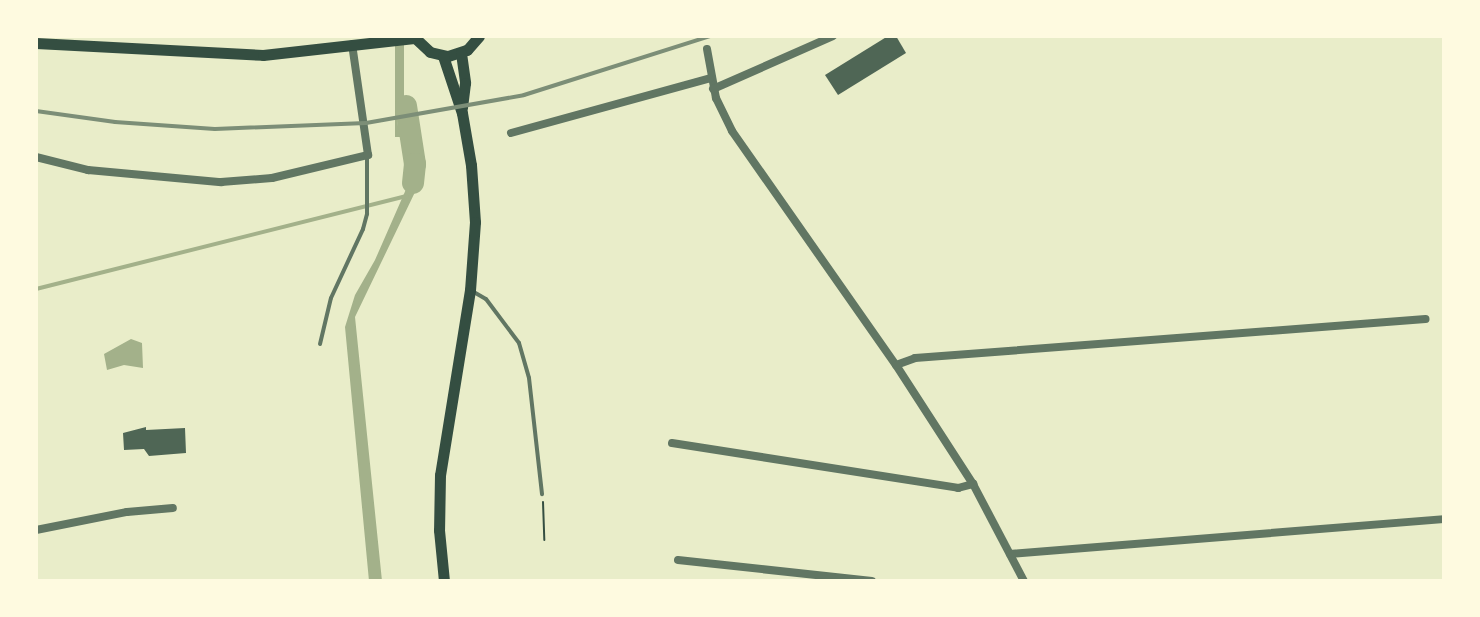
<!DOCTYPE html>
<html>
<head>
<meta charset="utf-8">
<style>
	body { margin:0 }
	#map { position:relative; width:1480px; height:617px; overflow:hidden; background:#e9edc9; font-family:Lato,sans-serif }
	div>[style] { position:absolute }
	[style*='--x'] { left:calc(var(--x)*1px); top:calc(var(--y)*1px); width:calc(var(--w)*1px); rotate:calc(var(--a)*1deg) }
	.water>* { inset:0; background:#a3b18a; transform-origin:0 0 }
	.pier>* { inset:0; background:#e9edc9 }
	.stream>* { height:4px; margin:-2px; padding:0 2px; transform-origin:2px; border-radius:2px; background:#a3b18a }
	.river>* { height:22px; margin:-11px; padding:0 11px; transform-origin:11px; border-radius:11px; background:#a3b18a }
	.building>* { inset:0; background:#4f6655 }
	.path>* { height:2px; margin:-1px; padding:0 1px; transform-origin:1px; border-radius:1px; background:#344e41 }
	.service>* { height:4px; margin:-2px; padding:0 2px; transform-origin:2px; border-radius:2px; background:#617663 }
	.minor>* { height:8px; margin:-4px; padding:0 4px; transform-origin:4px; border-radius:4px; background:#617663 }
	.secondary>* { height:11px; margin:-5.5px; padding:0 5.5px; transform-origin:5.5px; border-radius:5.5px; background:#344e41 }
	.rail>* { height:4px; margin:-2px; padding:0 2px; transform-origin:2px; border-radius:2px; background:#7c8e77 }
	span { translate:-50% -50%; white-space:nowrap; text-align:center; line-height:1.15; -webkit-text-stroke:6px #fefae0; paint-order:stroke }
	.frame { position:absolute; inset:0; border:38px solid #fefae0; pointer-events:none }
</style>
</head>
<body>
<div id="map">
	<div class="water">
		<i style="left:395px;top:36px;width:9px;height:101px"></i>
		<i style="clip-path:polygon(419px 153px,416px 190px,355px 317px,382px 581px,369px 581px,345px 327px,355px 295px,375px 260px,407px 187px,408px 155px)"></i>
		<i style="clip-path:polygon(131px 339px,142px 343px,143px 368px,124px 365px,107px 370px,104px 354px)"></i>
	</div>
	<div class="pier">
		<i style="clip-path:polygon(414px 104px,416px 123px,398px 126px,397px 107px)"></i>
	</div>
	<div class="stream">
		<i style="--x:36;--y:289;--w:382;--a:-14.1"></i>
	</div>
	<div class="river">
		<i style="--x:406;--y:106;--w:59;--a:81.2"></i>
		<i style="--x:415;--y:164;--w:19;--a:96"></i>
	</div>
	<div class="building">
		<i style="clip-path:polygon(888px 36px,896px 36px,906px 53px,838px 95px,825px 75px)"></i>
		<i style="clip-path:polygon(146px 427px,146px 430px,185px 428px,186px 453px,149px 456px,144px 449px,124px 450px,123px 433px)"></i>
	</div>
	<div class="path">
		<i style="--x:543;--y:502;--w:38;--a:88"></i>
	</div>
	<div class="service">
		<i style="--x:472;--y:291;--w:16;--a:30"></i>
		<i style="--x:486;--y:299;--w:55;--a:53.1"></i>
		<i style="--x:519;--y:343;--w:36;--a:74"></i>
		<i style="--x:529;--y:378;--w:117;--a:83.6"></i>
		<i style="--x:320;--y:344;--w:47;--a:-76.6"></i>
		<i style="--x:331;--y:298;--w:76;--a:-65.1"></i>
		<i style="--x:363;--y:229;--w:16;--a:-75"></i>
		<i style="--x:367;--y:214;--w:56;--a:-90"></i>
	</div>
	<div class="minor">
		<i style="--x:707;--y:49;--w:50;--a:79.6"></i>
		<i style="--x:716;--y:98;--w:37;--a:64"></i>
		<i style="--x:732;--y:131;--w:286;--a:55"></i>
		<i style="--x:896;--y:365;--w:142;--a:57.1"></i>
		<i style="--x:973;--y:484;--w:110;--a:62.3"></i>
		<i style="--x:713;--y:89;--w:131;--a:-23.8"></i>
		<i style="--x:511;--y:133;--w:206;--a:-15.4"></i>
		<i style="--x:36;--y:157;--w:54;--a:14"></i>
		<i style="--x:88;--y:170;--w:134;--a:5.2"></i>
		<i style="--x:221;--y:182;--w:51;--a:-4.5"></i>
		<i style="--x:272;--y:178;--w:99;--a:-13.5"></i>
		<i style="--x:368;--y:155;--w:112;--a:-98.2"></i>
		<i style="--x:896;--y:365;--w:20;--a:-20"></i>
		<i style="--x:915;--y:358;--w:512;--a:-4.36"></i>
		<i style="--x:672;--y:443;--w:290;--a:8.9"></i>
		<i style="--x:958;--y:488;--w:16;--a:-15"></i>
		<i style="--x:36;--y:530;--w:93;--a:-11.2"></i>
		<i style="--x:127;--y:512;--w:46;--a:-5"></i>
		<i style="--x:1010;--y:554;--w:435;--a:-4.6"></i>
		<i style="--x:678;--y:560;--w:195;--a:6.2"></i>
	</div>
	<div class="secondary">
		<i style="--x:413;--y:36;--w:23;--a:43"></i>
		<i style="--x:430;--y:52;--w:18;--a:13"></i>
		<i style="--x:448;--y:56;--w:20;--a:-18"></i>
		<i style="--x:467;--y:50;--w:18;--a:-49"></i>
		<i style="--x:36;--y:43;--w:227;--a:3"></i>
		<i style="--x:263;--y:55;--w:152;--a:-6.4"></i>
		<i style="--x:461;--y:53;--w:30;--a:82"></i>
		<i style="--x:465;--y:83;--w:25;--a:97"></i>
		<i style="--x:443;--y:56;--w:60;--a:71.6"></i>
		<i style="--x:462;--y:113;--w:53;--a:80.2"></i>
		<i style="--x:471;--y:165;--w:57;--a:86"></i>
		<i style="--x:475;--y:222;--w:68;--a:94.2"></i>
		<i style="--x:470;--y:290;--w:187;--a:99.2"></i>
		<i style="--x:440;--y:475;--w:55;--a:91"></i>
		<i style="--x:439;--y:530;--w:51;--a:84.4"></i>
	</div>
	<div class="rail">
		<i style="--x:36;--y:111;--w:80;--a:7.9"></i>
		<i style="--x:115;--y:122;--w:100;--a:4"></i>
		<i style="--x:215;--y:129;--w:151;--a:-2.3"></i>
		<i style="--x:366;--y:123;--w:160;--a:-10"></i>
		<i style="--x:524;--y:95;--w:195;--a:-17.6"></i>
	</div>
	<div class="frame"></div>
</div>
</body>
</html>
